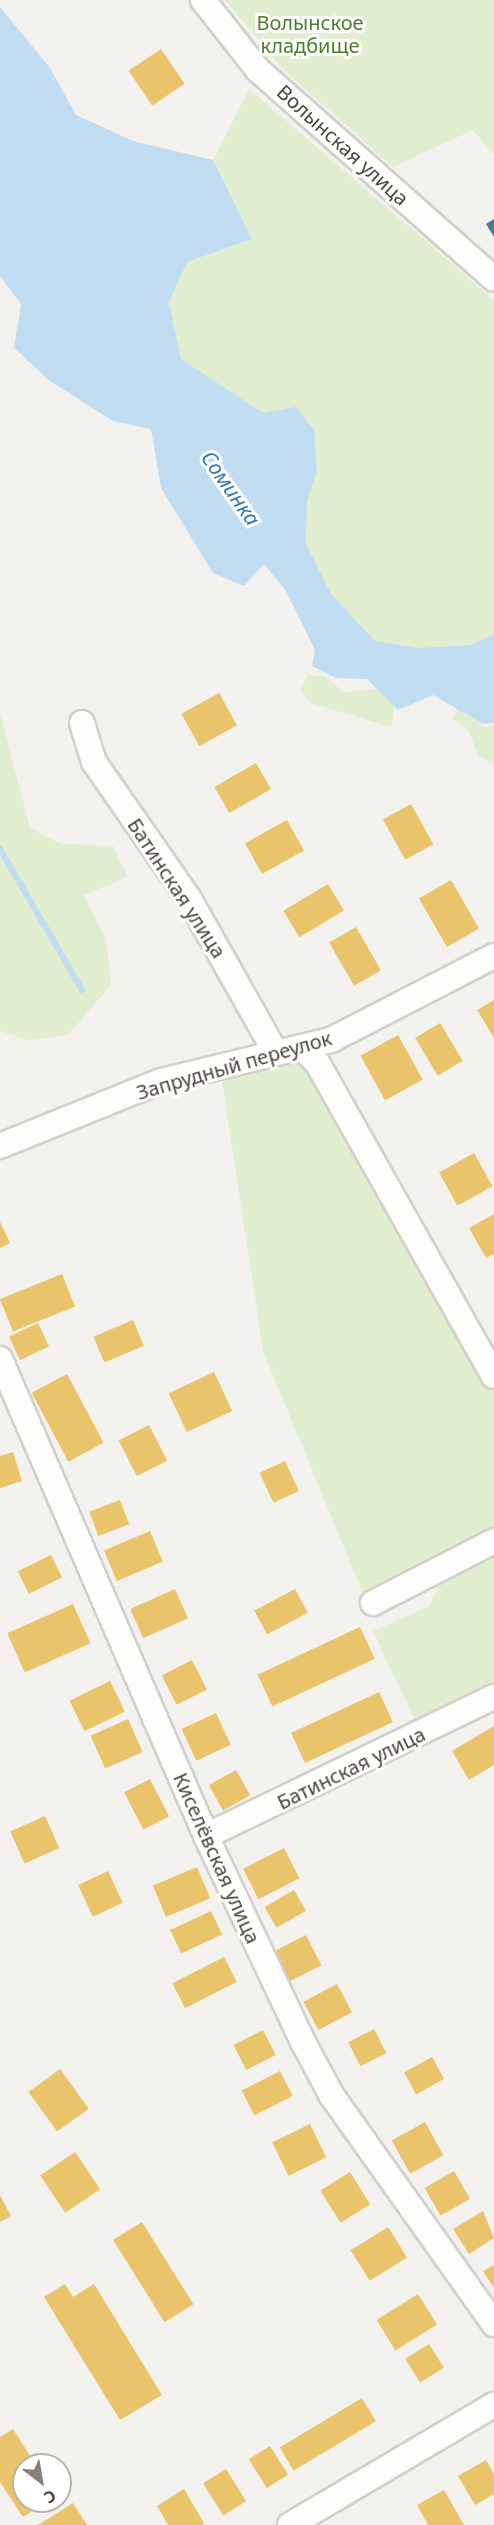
<!DOCTYPE html>
<html>
<head>
<meta charset="utf-8">
<style>
	body { margin:0 }
	#map { position:relative; width:494px; height:2525px; overflow:hidden; background:#f4f2ee; font-family:"Noto Sans",sans-serif }
	div>[style] { position:absolute }
	[style*='--x'] { left:calc(var(--x)*1px); top:calc(var(--y)*1px); width:calc(var(--w)*1px); rotate:calc(var(--a)*1deg) }
	.green>* { inset:0; background:#e1eecf }
	.water>* { inset:0; background:#c0ddf1 }
	.homes>* { inset:0; background:#e9c46a; transform-origin:0 0 }
	.public>* { inset:0; background:#457b9d }
	.stream>* { height:6px; margin:-3px; padding:0 3px; transform-origin:3px; border-radius:3px; background:#c0ddf1 }
	.roads { filter:drop-shadow(2px 0 #d2d0cb) drop-shadow(-2px 0 #d2d0cb) drop-shadow(0 2px #d2d0cb) drop-shadow(0 -2px #d2d0cb) }
	.minor>* { height:24px; margin:-12px; padding:0 12px; transform-origin:12px; border-radius:12px; background:#fdfdfc }
	span { translate:-50% -50%; white-space:nowrap; text-align:center; line-height:1.15; -webkit-text-stroke:6px #fff; paint-order:stroke }
	.park-label { font-size:20px; color:#4a7f2a }
	.street-label { font-size:20px; color:#4b4439 }
	.water-label { font-size:21px; color:#2e7ab2; font-style:italic }
	.north { position:absolute; left:12px; top:2453px; width:60px; height:60px; box-sizing:border-box; background:#fff; border:2px solid #b7b4b0; border-radius:50%; rotate:149deg; font-size:16px; font-weight:700; line-height:24px; text-align:center; color:#4b4439 }
	.north::after { content:''; display:block; margin:auto; width:21px; height:27px; background:#868178; clip-path:polygon(50% 0,100% 100%,50% 72%,0 100%) }
</style>
</head>
<body>
<div id="map">
	<div class="green">
		<i style="clip-path:polygon(225px 0,494px 0,494px 155px,473px 130px,393px 167px,284px 70px)"></i>
		<i style="clip-path:polygon(249px 89px,494px 300px,494px 634px,472px 645px,418px 648px,375px 641px,331px 594px,306px 544px,307px 502px,317px 470px,263px 413px,181px 359px,169px 302px,187px 262px,252px 239px,213px 160px)"></i>
		<i style="clip-path:polygon(308px 675px,324px 676px,344px 692px,388px 688px,394px 709px,391px 727px,310px 703px,301px 690px)"></i>
		<i style="clip-path:polygon(459px 709px,485px 727px,494px 725px,494px 765px,478px 755px,468px 729px,452px 718px)"></i>
		<i style="clip-path:polygon(0 713px,30px 828px,61px 844px,113px 846px,128px 877px,84px 895px,106px 939px,111px 985px,68px 1035px,28px 1040px,0 1031px)"></i>
		<i style="clip-path:polygon(301px 1055px,314px 1066px,494px 1390px,494px 1536px,364px 1596px,263px 1351px,222px 1081px)"></i>
		<i style="clip-path:polygon(494px 1548px,494px 1693px,426px 1727px,415px 1721px,373px 1631px,429px 1606px,444px 1576px)"></i>
	</div>
	<div class="water">
		<i style="clip-path:polygon(0 7px,50px 68px,76px 115px,133px 141px,213px 160px,252px 239px,187px 262px,169px 302px,181px 359px,263px 413px,296px 407px,314px 430px,317px 470px,307px 502px,306px 544px,331px 594px,375px 641px,418px 648px,472px 645px,494px 634px,494px 723px,483px 724px,433px 695px,398px 710px,367px 679px,336px 678px,312px 666px,315px 650px,286px 591px,264px 564px,244px 586px,213px 573px,161px 488px,151px 429px,113px 421px,50px 381px,14px 348px,21px 304px,0 276px)"></i>
	</div>
	<div class="homes">
		<i style="left:161px;top:49px;width:42px;height:39px;rotate:56deg"></i>
		<i style="left:219px;top:693px;width:37px;height:43px;rotate:61deg"></i>
		<i style="left:256px;top:763px;width:30px;height:48px;rotate:60deg"></i>
		<i style="left:411px;top:804px;width:46px;height:32px;rotate:61deg"></i>
		<i style="left:287px;top:820px;width:35px;height:48px;rotate:61deg"></i>
		<i style="left:451px;top:880px;width:56px;height:37px;rotate:60deg"></i>
		<i style="left:328px;top:884px;width:31px;height:52px;rotate:59deg"></i>
		<i style="left:356px;top:927px;width:50px;height:31px;rotate:60deg"></i>
		<i style="clip-path:polygon(494px 1000px,494px 1038px,477px 1010px)"></i>
		<i style="left:440px;top:1023px;width:44px;height:29px;rotate:59deg"></i>
		<i style="left:398px;top:1035px;width:51px;height:43px;rotate:61deg"></i>
		<i style="left:474px;top:1153px;width:38px;height:40px;rotate:61deg"></i>
		<i style="clip-path:polygon(494px 1214px,494px 1254px,486px 1258px,469px 1228px)"></i>
		<i style="clip-path:polygon(0 1222px,10px 1243px,0 1248px)"></i>
		<i style="left:62px;top:1274px;width:35px;height:67px;rotate:68deg"></i>
		<i style="left:133px;top:1320px;width:28px;height:43px;rotate:67deg"></i>
		<i style="left:38px;top:1323px;width:26px;height:32px;rotate:65deg"></i>
		<i style="left:214px;top:1372px;width:43px;height:50px;rotate:65deg"></i>
		<i style="left:67px;top:1374px;width:78px;height:40px;rotate:62deg"></i>
		<i style="left:149px;top:1425px;width:40px;height:34px;rotate:63deg"></i>
		<i style="clip-path:polygon(13px 1452px,22px 1481px,0 1488px,0 1456px)"></i>
		<i style="left:285px;top:1461px;width:33px;height:28px;rotate:65deg"></i>
		<i style="left:120px;top:1500px;width:26px;height:33px;rotate:69deg"></i>
		<i style="left:150px;top:1531px;width:33px;height:50px;rotate:67deg"></i>
		<i style="left:51px;top:1555px;width:25px;height:37px;rotate:64deg"></i>
		<i style="left:175px;top:1589px;width:32px;height:49px;rotate:66deg"></i>
		<i style="left:295px;top:1589px;width:27px;height:46px;rotate:62deg"></i>
		<i style="left:73px;top:1604px;width:43px;height:72px;rotate:66deg"></i>
		<i style="left:360px;top:1627px;width:35px;height:113px;rotate:65deg"></i>
		<i style="left:192px;top:1660px;width:33px;height:34px;rotate:63deg"></i>
		<i style="left:110px;top:1681px;width:34px;height:45px;rotate:64deg"></i>
		<i style="left:379px;top:1692px;width:33px;height:97px;rotate:65deg"></i>
		<i style="left:216px;top:1713px;width:35px;height:38px;rotate:65deg"></i>
		<i style="left:128px;top:1719px;width:36px;height:41px;rotate:66deg"></i>
		<i style="clip-path:polygon(494px 1726px,494px 1765px,469px 1780px,452px 1751px)"></i>
		<i style="left:236px;top:1770px;width:29px;height:31px;rotate:61deg"></i>
		<i style="left:150px;top:1779px;width:42px;height:29px;rotate:63deg"></i>
		<i style="left:45px;top:1816px;width:35px;height:38px;rotate:66deg"></i>
		<i style="left:284px;top:1848px;width:34px;height:46px;rotate:63deg"></i>
		<i style="left:197px;top:1867px;width:34px;height:48px;rotate:67deg"></i>
		<i style="left:108px;top:1871px;width:35px;height:33px;rotate:65deg"></i>
		<i style="left:294px;top:1890px;width:24px;height:34px;rotate:60deg"></i>
		<i style="left:211px;top:1911px;width:26px;height:45px;rotate:65deg"></i>
		<i style="left:306px;top:1935px;width:34px;height:37px;rotate:63deg"></i>
		<i style="left:224px;top:1957px;width:28px;height:58px;rotate:63deg"></i>
		<i style="left:337px;top:1984px;width:32px;height:38px;rotate:62deg"></i>
		<i style="left:374px;top:2029px;width:27px;height:29px;rotate:63deg"></i>
		<i style="left:263px;top:2030px;width:28px;height:33px;rotate:63deg"></i>
		<i style="left:432px;top:2057px;width:25px;height:32px;rotate:61deg"></i>
		<i style="left:60px;top:2069px;width:49px;height:39px;rotate:54deg"></i>
		<i style="left:280px;top:2071px;width:28px;height:43px;rotate:63deg"></i>
		<i style="left:425px;top:2122px;width:38px;height:38px;rotate:61deg"></i>
		<i style="left:310px;top:2124px;width:37px;height:42px;rotate:64deg"></i>
		<i style="left:75px;top:2152px;width:45px;height:42px;rotate:56deg"></i>
		<i style="left:454px;top:2171px;width:32px;height:34px;rotate:60deg"></i>
		<i style="left:350px;top:2172px;width:38px;height:35px;rotate:58deg"></i>
		<i style="clip-path:polygon(0 2195px,11px 2216px,0 2222px)"></i>
		<i style="clip-path:polygon(483px 2211px,494px 2238px,469px 2254px,453px 2229px)"></i>
		<i style="left:142px;top:2222px;width:97px;height:34px;rotate:58deg"></i>
		<i style="left:388px;top:2227px;width:36px;height:44px;rotate:58deg"></i>
		<i style="clip-path:polygon(494px 2265px,494px 2288px,483px 2271px)"></i>
		<i style="clip-path:polygon(65px 2284px,73px 2297px,94px 2284px,162px 2395px,120px 2420px,44px 2297px)"></i>
		<i style="left:418px;top:2294px;width:36px;height:49px;rotate:58deg"></i>
		<i style="left:429px;top:2344px;width:28px;height:28px;rotate:58deg"></i>
		<i style="left:362px;top:2398px;width:27px;height:96px;rotate:59deg"></i>
		<i style="clip-path:polygon(13px 2429px,36px 2465px,24px 2465px,24px 2501px,48px 2501px,23px 2517px,0 2482px,0 2437px)"></i>
		<i style="left:270px;top:2446px;width:34px;height:25px;rotate:58deg"></i>
		<i style="clip-path:polygon(486px 2460px,494px 2474px,494px 2494px,475px 2505px,458px 2476px)"></i>
		<i style="left:226px;top:2469px;width:38px;height:27px;rotate:58deg"></i>
		<i style="clip-path:polygon(184px 2489px,204px 2523px,202px 2525px,168px 2525px,157px 2506px)"></i>
		<i style="clip-path:polygon(444px 2490px,464px 2525px,428px 2525px,417px 2505px)"></i>
		<i style="clip-path:polygon(73px 2503px,87px 2525px,38px 2525px)"></i>
	</div>
	<div class="public">
		<i style="clip-path:polygon(494px 219px,494px 237px,486px 224px)"></i>
	</div>
	<div class="stream">
		<i style="--x:0;--y:849;--w:163;--a:59.8"></i>
	</div>
	<div class="roads">
		<div class="minor">
			<i style="--x:203;--y:0;--w:89;--a:51.8"></i>
			<i style="--x:258;--y:70;--w:315;--a:41.5"></i>
			<i style="--x:82;--y:723;--w:41;--a:72.9"></i>
			<i style="--x:94;--y:762;--w:165;--a:55.2"></i>
			<i style="--x:188;--y:897;--w:179;--a:60.6"></i>
			<i style="--x:302;--y:1047;--w:23;--a:47"></i>
			<i style="--x:318;--y:1064;--w:358;--a:60.6"></i>
			<i style="--x:0;--y:1146;--w:174;--a:-22"></i>
			<i style="--x:161;--y:1081;--w:175;--a:-13.6"></i>
			<i style="--x:331;--y:1040;--w:183;--a:-27.3"></i>
			<i style="--x:0;--y:1359;--w:520;--a:66.64"></i>
			<i style="--x:206;--y:1836;--w:228;--a:64.8"></i>
			<i style="--x:303;--y:2042;--w:61;--a:61.8"></i>
			<i style="--x:332;--y:2096;--w:280;--a:54.6"></i>
			<i style="--x:373;--y:1603;--w:136;--a:-27.1"></i>
			<i style="--x:206;--y:1836;--w:320;--a:-25.8"></i>
			<i style="--x:290;--y:2525;--w:237;--a:-30.5"></i>
		</div>
	</div>
	<div class="park-label">
		<span style="left:310px;top:34px">Волынское<br>кладбище</span>
	</div>
	<div class="street-label">
		<span style="left:343px;top:145px;rotate:42deg">Волынская улица</span>
		<span style="left:177px;top:888px;rotate:57deg">Батинская улица</span>
		<span style="left:234px;top:1065px;rotate:-16deg">Запрудный переулок</span>
		<span style="left:351px;top:1768px;rotate:-26deg">Батинская улица</span>
		<span style="left:217px;top:1858px;rotate:66deg">Киселёвская улица</span>
	</div>
	<div class="water-label">
		<span style="left:231px;top:488px;rotate:55deg">Соминка</span>
	</div>
	<div class="north">С</div>
</div>
</body>
</html>
